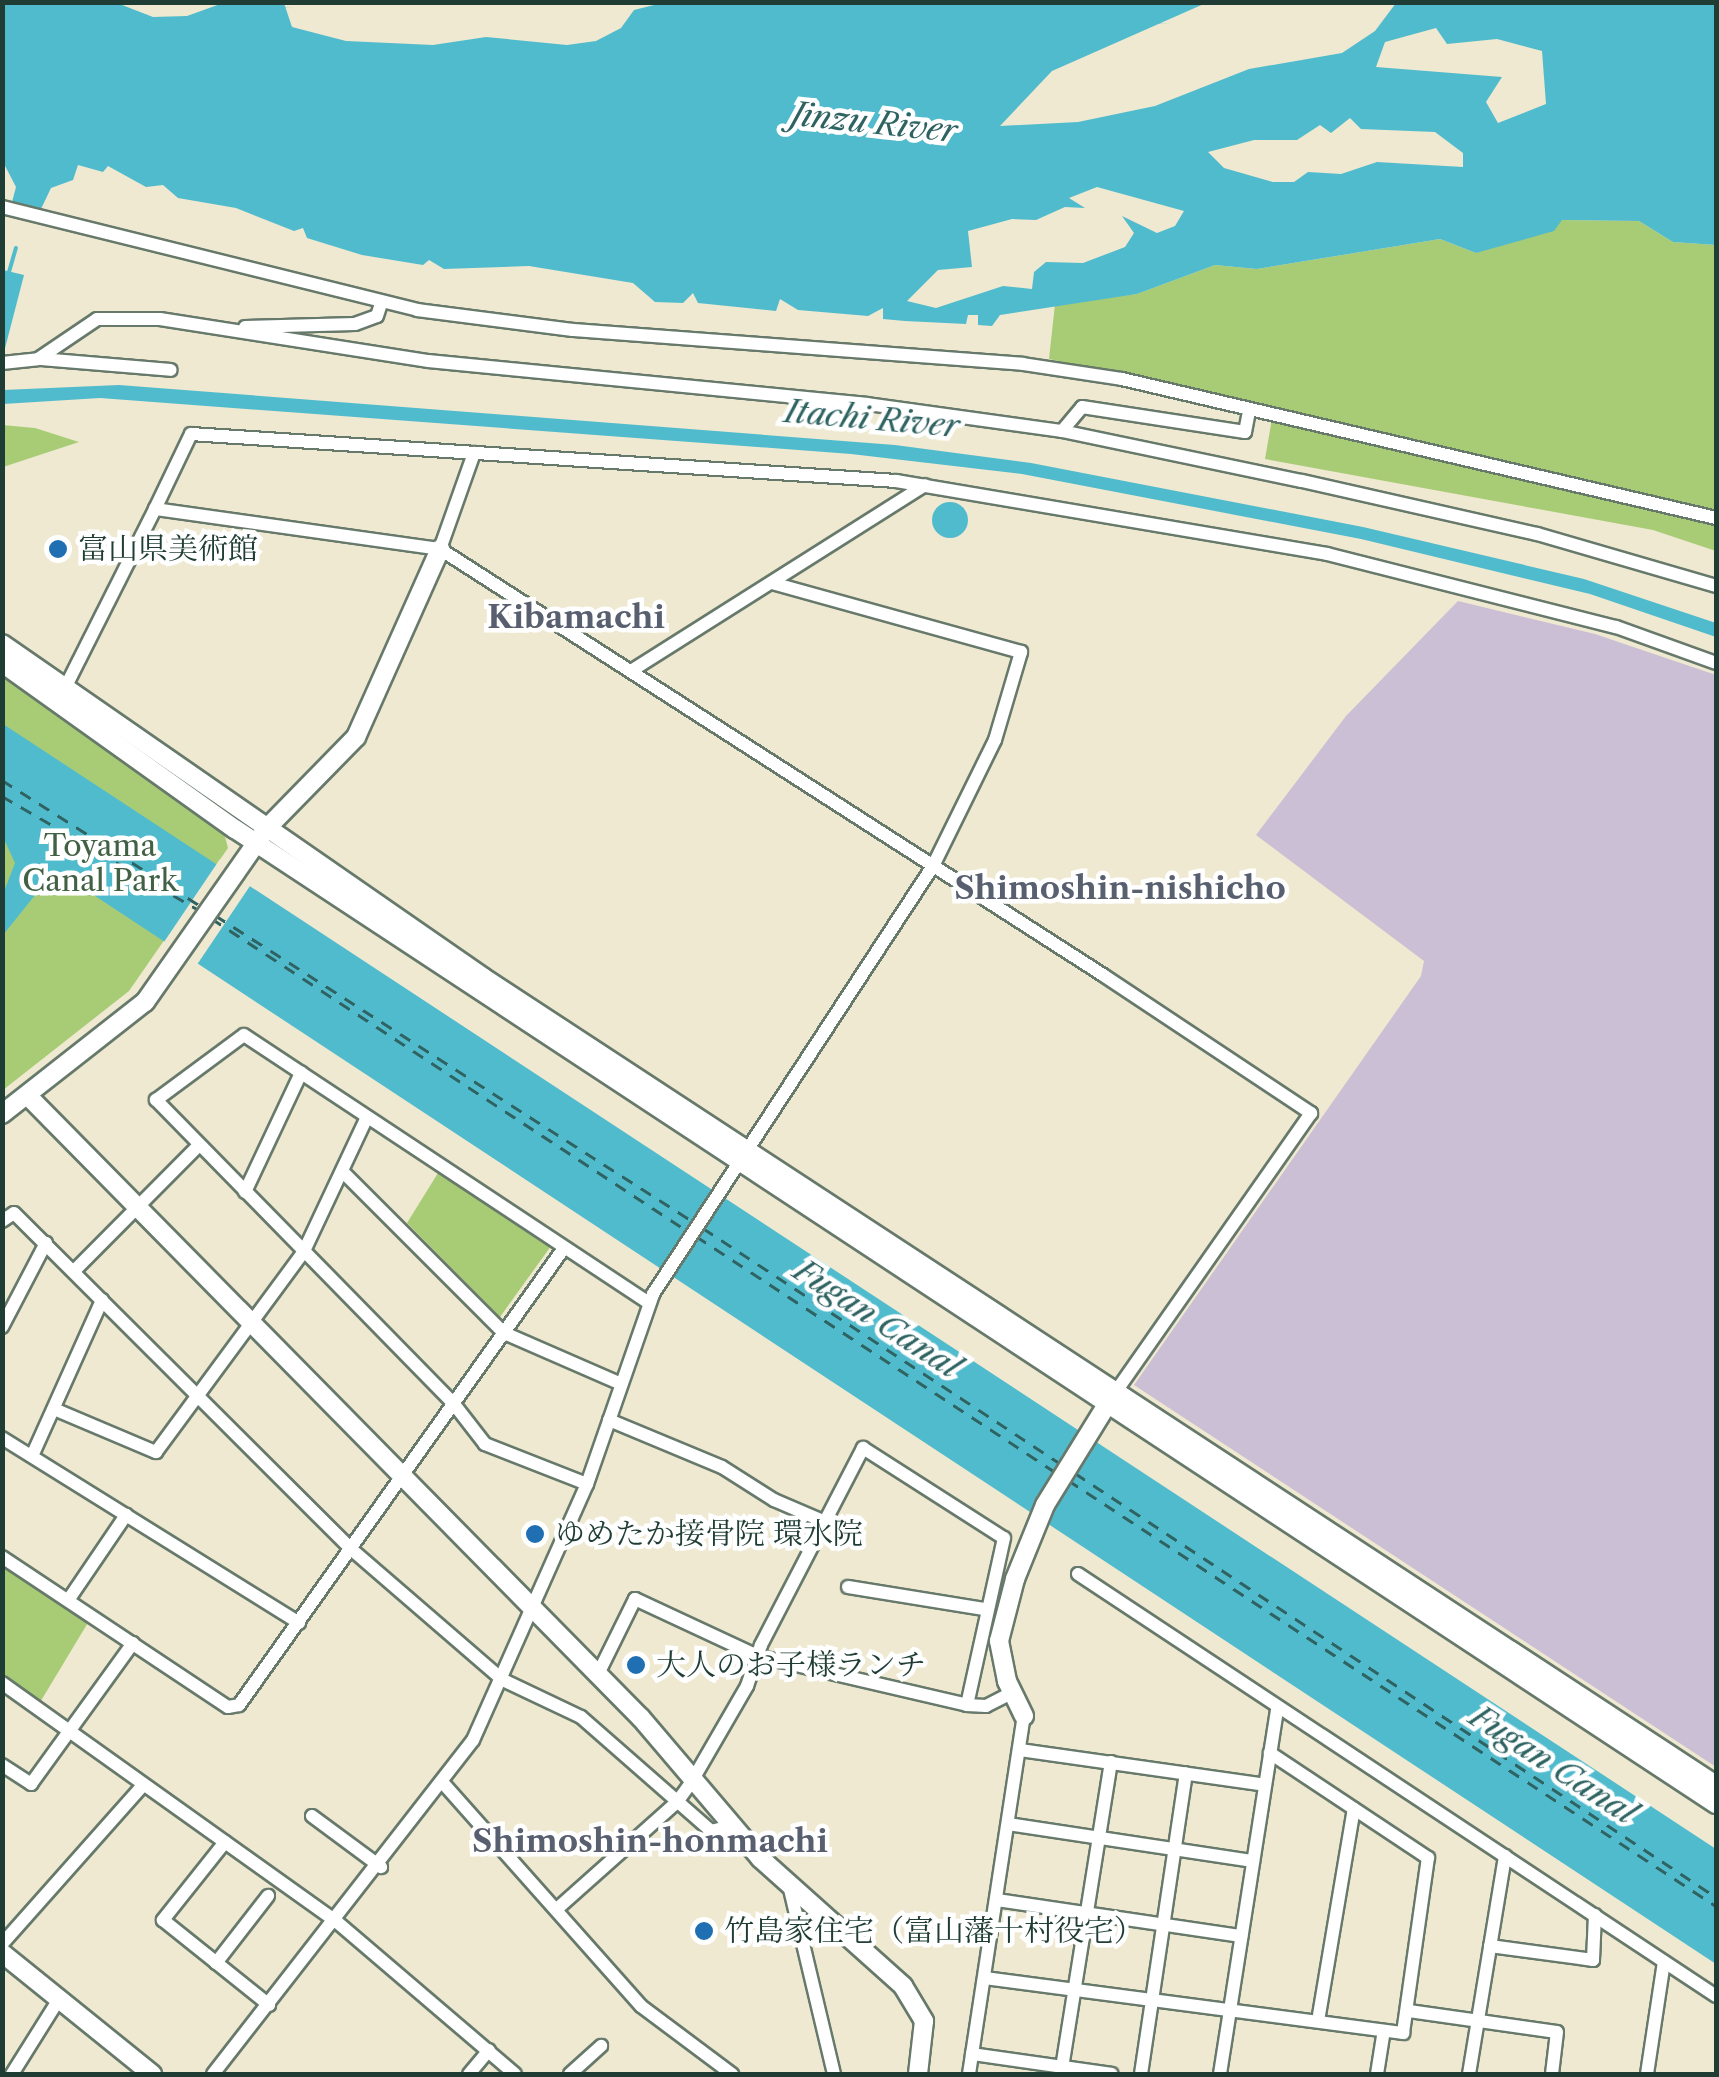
<!DOCTYPE html>
<html>
<head>
<meta charset="utf-8">
<style>
	body { margin:0 }
	#map { position:relative; width:1719px; height:2077px; overflow:hidden; background:#eee9d0; font-family:"Libre Caslon Text","Noto Serif JP",serif }
	div>[style] { position:absolute }
	[style*='--x'] { left:calc(var(--x)*1px); top:calc(var(--y)*1px); width:calc(var(--w)*1px); rotate:calc(var(--a)*1deg) }
	.industrial>* { inset:0; background:#cbbfd5 }
	.green>* { inset:0; background:#a8cc75 }
	.water>* { inset:0; background:#51bbce }
	.round { border-radius:50% }
	.pier>* { inset:0; background:#eee9d0; transform-origin:0 0 }
	.stream>* { height:4px; margin:-2px; padding:0 2px; transform-origin:2px; border-radius:2px; background:#51bbce }
	.ferry>* { height:2.5px; margin-top:-1.25px; transform-origin:0; background:repeating-linear-gradient(90deg,#2e6362 0 12px,transparent 0 22px) }
	.roads { filter:drop-shadow(2px 0 #67796b) drop-shadow(-2px 0 #67796b) drop-shadow(0 2px #67796b) drop-shadow(0 -2px #67796b) }
	.street>* { height:12px; margin:-6px; padding:0 6px; transform-origin:6px; border-radius:6px; background:#fff }
	.secondary>* { height:18px; margin:-9px; padding:0 9px; transform-origin:9px; border-radius:9px; background:#fff }
	.dots>* { width:28px; height:28px; translate:-50% -50%; box-sizing:border-box; border:5px solid #fff; border-radius:50% }
	span { translate:-50% -50%; white-space:nowrap; text-align:center; line-height:1.15; -webkit-text-stroke:9px #fff; paint-order:stroke }
	.poi-label { font-size:30px; color:#1f3d34 }
	.left { translate:0 -50%; text-align:left }
	.park-label { font-size:30px; color:#416144 }
	.water-label { font-size:32px; color:#2e6362; font-style:italic }
	.neighbourhood-label { font-size:32px; color:#585f6f; font-weight:700 }
	.frame { position:absolute; inset:0; border:5px solid #1f3d34; pointer-events:none }
</style>
</head>
<body>
<div id="map">
	<div class="industrial">
		<i style="clip-path:polygon(1458px 601px,1595px 634px,1716px 675px,1716px 1767px,1134px 1385px,1421px 976px,1424px 961px,1256px 835px,1346px 716px)"></i>
	</div>
	<div class="green">
		<i style="clip-path:polygon(1562px 220px,1639px 221px,1673px 242px,1716px 245px,1716px 551px,1653px 530px,1265px 459px,1274px 407px,1049px 359px,1055px 304px,1137px 294px,1215px 265px,1257px 269px,1440px 239px,1476px 253px)"></i>
		<i style="clip-path:polygon(2px 425px,35px 428px,79px 442px,3px 467px)"></i>
		<i style="clip-path:polygon(3px 673px,223px 829px,228px 848px,129px 991px,3px 1090px)"></i>
		<i style="clip-path:polygon(438px 1173px,551px 1246px,500px 1317px,407px 1223px)"></i>
		<i style="clip-path:polygon(2px 1564px,89px 1621px,39px 1704px,3px 1676px)"></i>
	</div>
	<div class="water">
		<i style="clip-path:polygon(evenodd,3px 2px,117px 3px,153px 17px,187px 16px,223px 3px,284px 3px,292px 27px,346px 41px,433px 45px,486px 37px,567px 45px,596px 41px,621px 28px,634px 10px,662px 3px,1206px 3px,1052px 71px,1000px 126px,1078px 122px,1155px 106px,1249px 69px,1342px 53px,1375px 31px,1396px 3px,1716px 3px,1716px 245px,1673px 242px,1639px 221px,1562px 220px,1554px 231px,1476px 253px,1440px 239px,1257px 269px,1215px 265px,1137px 294px,1000px 315px,992px 326px,978px 325px,978px 315px,968px 315px,966px 324px,905px 321px,883px 319px,883px 308px,868px 316px,798px 310px,780px 299px,776px 311px,698px 303px,693px 293px,683px 303px,655px 302px,633px 283px,529px 266px,444px 269px,429px 260px,423px 265px,362px 255px,307px 238px,303px 228px,294px 231px,236px 208px,178px 198px,163px 185px,146px 187px,108px 166px,103px 172px,78px 165px,73px 180px,51px 188px,41px 209px,12px 202px,16px 187px,3px 162px,3px 2px,1436px 28px,1447px 44px,1497px 39px,1542px 51px,1546px 104px,1498px 123px,1486px 102px,1502px 77px,1376px 67px,1385px 42px,1436px 28px,3px 2px,1350px 118px,1361px 129px,1435px 132px,1463px 153px,1463px 167px,1377px 162px,1341px 174px,1308px 172px,1294px 182px,1273px 182px,1224px 168px,1208px 152px,1254px 140px,1297px 140px,1320px 125px,1331px 133px,1350px 118px,3px 2px,1097px 187px,1184px 211px,1175px 226px,1157px 233px,1122px 216px,1134px 233px,1125px 247px,1083px 263px,1046px 262px,1034px 272px,1032px 289px,1003px 286px,936px 308px,907px 301px,938px 270px,972px 267px,968px 231px,1012px 219px,1036px 220px,1065px 207px,1085px 208px,1069px 198px,1097px 187px)"></i>
		<i style="clip-path:polygon(3px 270px,24px 275px,3px 356px,2px 270px)"></i>
		<i style="clip-path:polygon(119px 385px,895px 445px,1031px 463px,1363px 527px,1584px 579px,1716px 623px,1716px 637px,1590px 594px,1361px 539px,1022px 474px,851px 454px,100px 398px,3px 404px,3px 390px)"></i>
		<i class="round" style="left:932px;top:502px;width:36px;height:36px"></i>
		<i style="clip-path:polygon(3px 724px,1716px 1849px,1716px 1964px,83px 888px,44px 884px,3px 935px,3px 894px,15px 863px,3px 837px)"></i>
	</div>
	<div class="pier">
		<i style="left:220px;top:859px;width:40px;height:105px;rotate:34deg"></i>
	</div>
	<div class="stream">
		<i style="--x:9;--y:272;--w:25;--a:-74"></i>
	</div>
	<div class="ferry">
		<i style="--x:2;--y:780;--w:239;--a:32.4"></i>
		<i style="--x:2;--y:796;--w:229;--a:30.1"></i>
		<i style="--x:215;--y:915;--w:567;--a:32.68"></i>
		<i style="--x:211;--y:918;--w:572;--a:33.3"></i>
		<i style="--x:703;--y:1228;--w:427;--a:33.4"></i>
		<i style="--x:696;--y:1236;--w:432;--a:33.3"></i>
		<i style="--x:1075;--y:1473;--w:769;--a:33.48"></i>
		<i style="--x:1068;--y:1480;--w:775;--a:33.32"></i>
	</div>
	<div class="roads">
		<div class="street">
			<i style="--x:2;--y:207;--w:428;--a:13.9"></i>
			<i style="--x:417;--y:310;--w:157;--a:7.3"></i>
			<i style="--x:573;--y:330;--w:451;--a:4.3"></i>
			<i style="--x:1023;--y:364;--w:100;--a:8.6"></i>
			<i style="--x:1122;--y:379;--w:610;--a:13.17"></i>
			<i style="--x:245;--y:327;--w:110;--a:-1.6"></i>
			<i style="--x:355;--y:324;--w:23;--a:-20"></i>
			<i style="--x:377;--y:316;--w:13;--a:-72"></i>
			<i style="--x:41;--y:359;--w:130;--a:4.8"></i>
			<i style="--x:2;--y:363;--w:36;--a:-6"></i>
			<i style="--x:38;--y:359;--w:71;--a:-34.1"></i>
			<i style="--x:97;--y:319;--w:63;--a:0"></i>
			<i style="--x:160;--y:319;--w:272;--a:8.9"></i>
			<i style="--x:429;--y:361;--w:440;--a:5.6"></i>
			<i style="--x:867;--y:404;--w:197;--a:7.9"></i>
			<i style="--x:1062;--y:431;--w:245;--a:11.8"></i>
			<i style="--x:1302;--y:481;--w:241;--a:12.7"></i>
			<i style="--x:1537;--y:534;--w:186;--a:16.2"></i>
			<i style="--x:1062;--y:431;--w:31;--a:-50"></i>
			<i style="--x:1082;--y:407;--w:165;--a:8.7"></i>
			<i style="--x:1245;--y:432;--w:21;--a:-79"></i>
			<i style="--x:155;--y:509;--w:83;--a:-64.4"></i>
			<i style="--x:191;--y:434;--w:707;--a:3.81"></i>
			<i style="--x:896;--y:481;--w:437;--a:9.6"></i>
			<i style="--x:1327;--y:554;--w:298;--a:14.2"></i>
			<i style="--x:1616;--y:627;--w:106;--a:19.8"></i>
			<i style="--x:440;--y:549;--w:102;--a:-70.5"></i>
			<i style="--x:634;--y:669;--w:344;--a:-32.3"></i>
			<i style="--x:63;--y:692;--w:205;--a:-63.3"></i>
			<i style="--x:155;--y:509;--w:288;--a:8"></i>
			<i style="--x:440;--y:549;--w:788;--a:32.72"></i>
			<i style="--x:1103;--y:975;--w:250;--a:33.6"></i>
			<i style="--x:1311;--y:1113;--w:337;--a:125"></i>
			<i style="--x:343;--y:1172;--w:228;--a:45"></i>
			<i style="--x:504;--y:1333;--w:125;--a:23.5"></i>
			<i style="--x:245;--y:1192;--w:132;--a:-64.8"></i>
			<i style="--x:2;--y:1221;--w:14;--a:-34"></i>
			<i style="--x:14;--y:1213;--w:476;--a:44.9"></i>
			<i style="--x:351;--y:1549;--w:201;--a:40.8"></i>
			<i style="--x:503;--y:1680;--w:86;--a:25.4"></i>
			<i style="--x:581;--y:1717;--w:173;--a:41.2"></i>
			<i style="--x:711;--y:1831;--w:21;--a:-14"></i>
			<i style="--x:75;--y:1270;--w:173;--a:-45.2"></i>
			<i style="--x:2;--y:1327;--w:95;--a:-62.4"></i>
			<i style="--x:54;--y:1409;--w:111;--a:22.9"></i>
			<i style="--x:156;--y:1452;--w:250;--a:-53.6"></i>
			<i style="--x:304;--y:1251;--w:148;--a:-64.8"></i>
			<i style="--x:609;--y:1420;--w:122;--a:22.6"></i>
			<i style="--x:722;--y:1467;--w:62;--a:32.4"></i>
			<i style="--x:774;--y:1500;--w:59;--a:23.1"></i>
			<i style="--x:2;--y:1438;--w:350;--a:31.9"></i>
			<i style="--x:32;--y:1456;--w:171;--a:-65.8"></i>
			<i style="--x:587;--y:1484;--w:110;--a:-158.6"></i>
			<i style="--x:485;--y:1444;--w:51;--a:-127.8"></i>
			<i style="--x:454;--y:1404;--w:426;--a:-134.4"></i>
			<i style="--x:156;--y:1100;--w:109;--a:-36.5"></i>
			<i style="--x:244;--y:1035;--w:486;--a:33.5"></i>
			<i style="--x:2;--y:1557;--w:271;--a:33.6"></i>
			<i style="--x:228;--y:1707;--w:11;--a:-10"></i>
			<i style="--x:239;--y:1705;--w:561;--a:-54.58"></i>
			<i style="--x:1078;--y:1574;--w:765;--a:33.48"></i>
			<i style="--x:848;--y:1587;--w:138;--a:9.2"></i>
			<i style="--x:69;--y:1599;--w:102;--a:-55.8"></i>
			<i style="--x:597;--y:1676;--w:86;--a:-63.7"></i>
			<i style="--x:635;--y:1599;--w:135;--a:25"></i>
			<i style="--x:757;--y:1656;--w:216;--a:13.1"></i>
			<i style="--x:967;--y:1705;--w:19;--a:3"></i>
			<i style="--x:986;--y:1706;--w:31;--a:-27"></i>
			<i style="--x:2;--y:1683;--w:412;--a:35.5"></i>
			<i style="--x:337;--y:1922;--w:234;--a:40.5"></i>
			<i style="--x:1020;--y:1750;--w:247;--a:8.1"></i>
			<i style="--x:2;--y:1765;--w:35;--a:33"></i>
			<i style="--x:31;--y:1784;--w:174;--a:-54.1"></i>
			<i style="--x:443;--y:1783;--w:298;--a:48.4"></i>
			<i style="--x:641;--y:2006;--w:114;--a:36.8"></i>
			<i style="--x:312;--y:1816;--w:86;--a:36.5"></i>
			<i style="--x:1008;--y:1824;--w:248;--a:8.6"></i>
			<i style="--x:225;--y:1842;--w:100;--a:128.5"></i>
			<i style="--x:163;--y:1920;--w:136;--a:38.7"></i>
			<i style="--x:789;--y:1885;--w:194;--a:76.6"></i>
			<i style="--x:997;--y:1900;--w:247;--a:8.4"></i>
			<i style="--x:558;--y:1908;--w:159;--a:-41.7"></i>
			<i style="--x:677;--y:1802;--w:26;--a:-54"></i>
			<i style="--x:692;--y:1781;--w:110;--a:-59.9"></i>
			<i style="--x:747;--y:1686;--w:43;--a:-71.1"></i>
			<i style="--x:761;--y:1645;--w:222;--a:-62.6"></i>
			<i style="--x:863;--y:1448;--w:167;--a:32.6"></i>
			<i style="--x:1004;--y:1538;--w:171;--a:102.5"></i>
			<i style="--x:2;--y:1944;--w:213;--a:-48.4"></i>
			<i style="--x:1490;--y:1946;--w:104;--a:7.7"></i>
			<i style="--x:1593;--y:1960;--w:45;--a:-87.5"></i>
			<i style="--x:216;--y:1963;--w:85;--a:-52.2"></i>
			<i style="--x:985;--y:1978;--w:422;--a:7.5"></i>
			<i style="--x:1403;--y:2033;--w:177;--a:-81.9"></i>
			<i style="--x:1428;--y:1858;--w:190;--a:-146.4"></i>
			<i style="--x:1409;--y:2011;--w:149;--a:8.1"></i>
			<i style="--x:1557;--y:2032;--w:42;--a:96.8"></i>
			<i style="--x:1318;--y:2021;--w:215;--a:-80.4"></i>
			<i style="--x:972;--y:2054;--w:141;--a:8.1"></i>
			<i style="--x:12;--y:2074;--w:89;--a:-57.9"></i>
			<i style="--x:213;--y:2074;--w:423;--a:-52.1"></i>
			<i style="--x:473;--y:1740;--w:280;--a:-66"></i>
			<i style="--x:587;--y:1484;--w:201;--a:-70.8"></i>
			<i style="--x:653;--y:1294;--w:511;--a:-56.81"></i>
			<i style="--x:933;--y:866;--w:140;--a:-63.8"></i>
			<i style="--x:995;--y:740;--w:92;--a:-73.5"></i>
			<i style="--x:1021;--y:652;--w:258;--a:-164.5"></i>
			<i style="--x:469;--y:2074;--w:31;--a:-50"></i>
			<i style="--x:570;--y:2074;--w:42;--a:-42.1"></i>
			<i style="--x:969;--y:2074;--w:362;--a:-81.3"></i>
			<i style="--x:1061;--y:2074;--w:316;--a:-80.9"></i>
			<i style="--x:1141;--y:2074;--w:304;--a:-81.5"></i>
			<i style="--x:1220;--y:2074;--w:368;--a:-81.1"></i>
			<i style="--x:1377;--y:2074;--w:39;--a:-81"></i>
			<i style="--x:1469;--y:2074;--w:221;--a:-80.6"></i>
			<i style="--x:1647;--y:2074;--w:113;--a:-81.4"></i>
		</div>
		<div class="secondary">
			<i style="--x:2;--y:644;--w:586;--a:34.72"></i>
			<i style="--x:484;--y:978;--w:1473;--a:33.23"></i>
			<i style="--x:2;--y:663;--w:286;--a:35.5"></i>
			<i style="--x:235;--y:829;--w:1773;--a:33.36"></i>
			<i style="--x:28;--y:1096;--w:873;--a:45.42"></i>
			<i style="--x:641;--y:1718;--w:184;--a:49.6"></i>
			<i style="--x:760;--y:1858;--w:192;--a:41.8"></i>
			<i style="--x:903;--y:1986;--w:41;--a:59"></i>
			<i style="--x:924;--y:2021;--w:53;--a:96.5"></i>
			<i style="--x:2;--y:1114;--w:182;--a:-38.1"></i>
			<i style="--x:145;--y:1002;--w:211;--a:-55"></i>
			<i style="--x:266;--y:829;--w:129;--a:-45.6"></i>
			<i style="--x:356;--y:737;--w:206;--a:-65.9"></i>
			<i style="--x:1024;--y:1716;--w:39;--a:-116"></i>
			<i style="--x:1007;--y:1681;--w:41;--a:-101.3"></i>
			<i style="--x:999;--y:1641;--w:64;--a:-75.5"></i>
			<i style="--x:1015;--y:1579;--w:80;--a:-67.9"></i>
			<i style="--x:1045;--y:1505;--w:129;--a:-58.3"></i>
			<i style="--x:2;--y:1953;--w:193;--a:38.9"></i>
		</div>
	</div>
	<div class="dots">
		<i style="left:58px;top:549px;background:#1f6fb2"></i>
		<i style="left:535px;top:1534px;background:#1f6fb2"></i>
		<i style="left:636px;top:1665px;background:#1f6fb2"></i>
		<i style="left:704px;top:1931px;background:#1f6fb2"></i>
	</div>
	<div class="poi-label">
		<span class="left" style="left:78px;top:549px">富山県美術館</span>
		<span class="left" style="left:555px;top:1534px">ゆめたか接骨院 環水院</span>
		<span class="left" style="left:656px;top:1665px">大人のお子様ランチ</span>
		<span class="left" style="left:724px;top:1931px">竹島家住宅（富山藩十村役宅）</span>
	</div>
	<div class="park-label">
		<span style="left:100px;top:863px">Toyama<br>Canal Park</span>
	</div>
	<div class="water-label">
		<span style="left:874px;top:123px;rotate:6deg">Jinzu River</span>
		<span style="left:872px;top:419px;rotate:5deg">Itachi River</span>
		<span style="left:877px;top:1319px;rotate:33deg">Fugan Canal</span>
		<span style="left:1553px;top:1765px;rotate:33deg">Fugan Canal</span>
	</div>
	<div class="neighbourhood-label">
		<span style="left:576px;top:617px">Kibamachi</span>
		<span style="left:1120px;top:888px">Shimoshin-nishicho</span>
		<span style="left:650px;top:1841px">Shimoshin-honmachi</span>
	</div>
	<div class="frame"></div>
</div>
</body>
</html>
